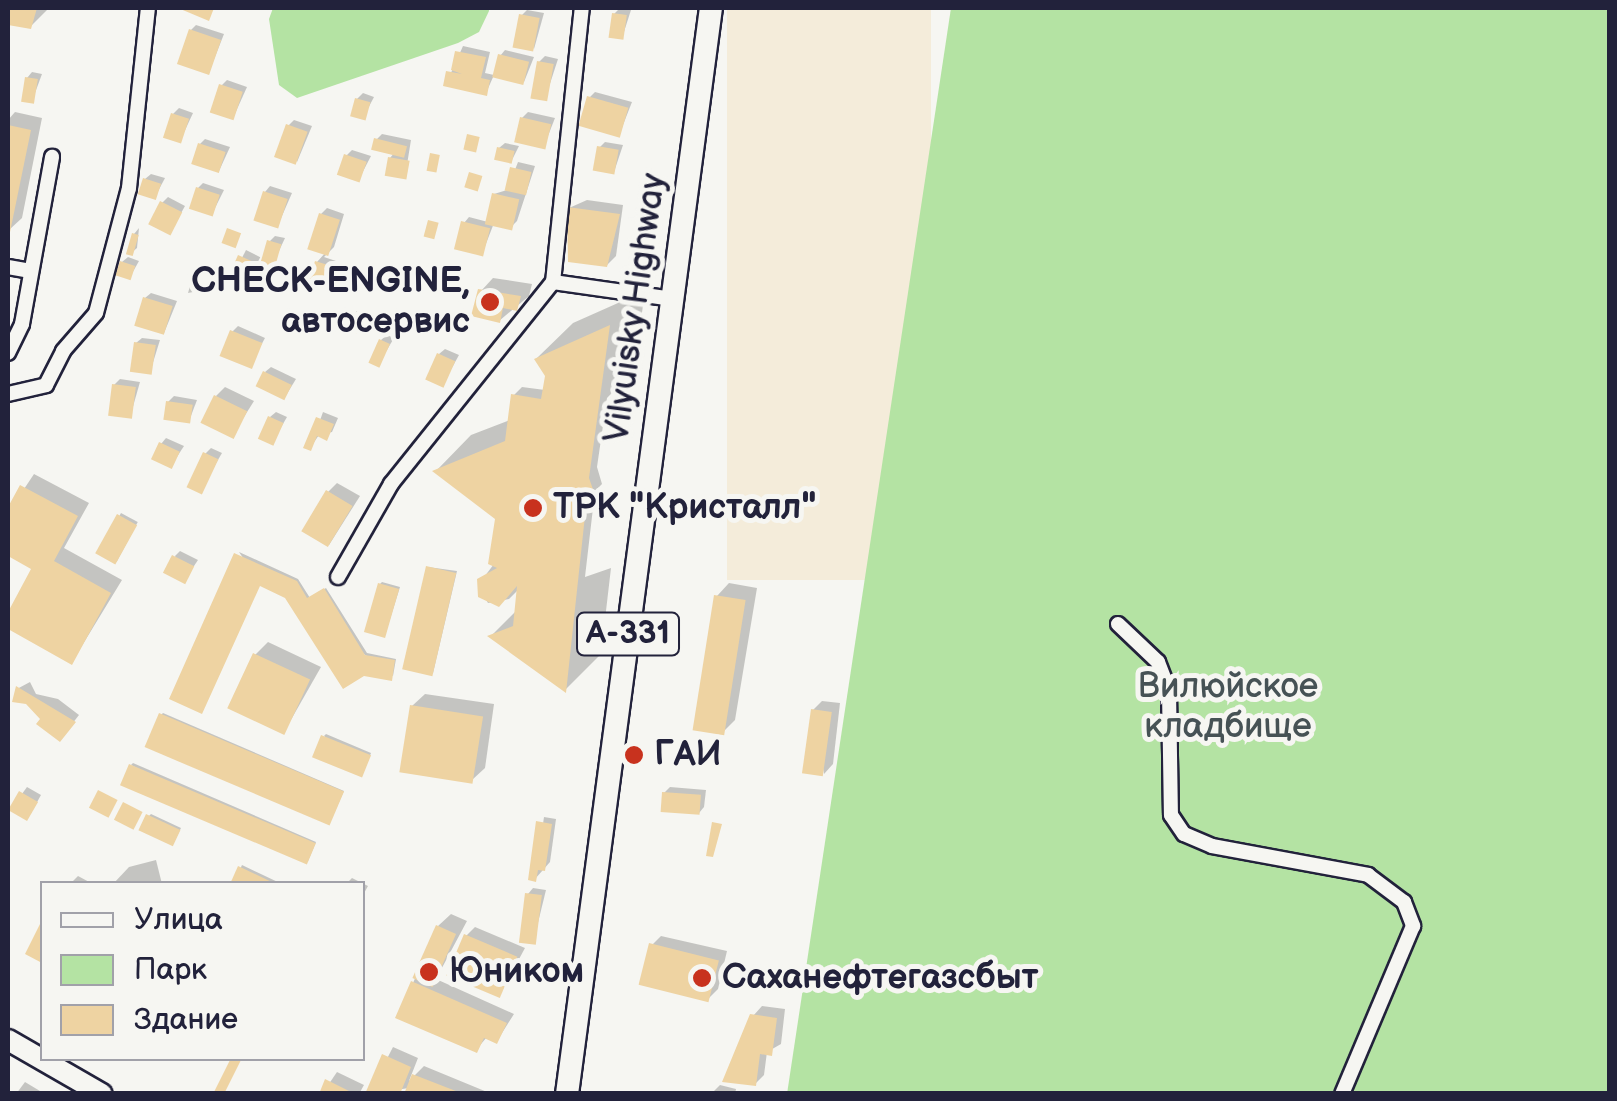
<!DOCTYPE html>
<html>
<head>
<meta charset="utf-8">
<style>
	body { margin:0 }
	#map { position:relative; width:1617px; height:1101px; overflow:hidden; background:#f6f6f2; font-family:"Balsamiq Sans",sans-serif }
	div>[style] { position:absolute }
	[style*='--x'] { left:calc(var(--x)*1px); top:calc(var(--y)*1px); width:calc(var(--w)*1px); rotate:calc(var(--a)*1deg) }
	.built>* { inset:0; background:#f4ecda; transform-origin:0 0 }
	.green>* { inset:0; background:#b4e3a3 }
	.shadow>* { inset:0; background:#0003; transform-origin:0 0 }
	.building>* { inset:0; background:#eed3a2; transform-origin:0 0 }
	.roads { filter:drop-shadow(2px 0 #22223b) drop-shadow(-2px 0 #22223b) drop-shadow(0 2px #22223b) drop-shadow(0 -2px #22223b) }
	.minor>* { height:14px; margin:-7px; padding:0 7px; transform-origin:7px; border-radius:7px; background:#f6f6f2 }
	.secondary>* { height:20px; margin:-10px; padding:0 10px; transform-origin:10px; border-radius:10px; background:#f6f6f2 }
	.primary>* { height:22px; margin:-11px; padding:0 11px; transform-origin:11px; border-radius:11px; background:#f6f6f2 }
	.dots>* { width:28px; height:28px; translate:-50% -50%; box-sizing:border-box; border:5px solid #f6f6f2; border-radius:50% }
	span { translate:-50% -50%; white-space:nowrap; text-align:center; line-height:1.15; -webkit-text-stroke:10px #f6f6f2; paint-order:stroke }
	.shield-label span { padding:2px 8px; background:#f6f6f2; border:2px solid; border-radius:8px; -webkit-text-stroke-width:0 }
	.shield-label { font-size:32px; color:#22223b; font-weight:700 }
	.poi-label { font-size:35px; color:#22223b; font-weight:700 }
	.right { translate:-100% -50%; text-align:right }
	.left { translate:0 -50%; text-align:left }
	.street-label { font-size:35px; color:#22223b }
	.park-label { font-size:35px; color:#465255 }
	.frame { position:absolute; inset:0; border:10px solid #22223b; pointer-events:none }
	.legend { position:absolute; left:40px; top:881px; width:325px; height:180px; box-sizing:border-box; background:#f6f6f2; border:2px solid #a1a1a9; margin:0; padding:12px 18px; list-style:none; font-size:30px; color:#22223b }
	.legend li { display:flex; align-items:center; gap:20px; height:50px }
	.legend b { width:50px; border:2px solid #a1a1a9 }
</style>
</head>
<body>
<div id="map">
	<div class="built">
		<i style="left:727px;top:8px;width:204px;height:572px"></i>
	</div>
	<div class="green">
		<i style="clip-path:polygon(273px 8px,489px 8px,489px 11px,479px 32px,458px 43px,297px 98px,279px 85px,269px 19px)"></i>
		<i style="clip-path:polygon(951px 8px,1609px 8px,1609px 1093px,787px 1094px)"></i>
	</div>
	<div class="shadow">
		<i style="clip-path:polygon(8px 8px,49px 8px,30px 27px,8px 23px)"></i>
		<i style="clip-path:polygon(620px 8px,631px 10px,622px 38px,614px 14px)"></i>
		<i style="clip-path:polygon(527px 10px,544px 13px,534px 49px,521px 16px)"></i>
		<i style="clip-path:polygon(196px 25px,224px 34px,209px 72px,191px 30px)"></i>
		<i style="clip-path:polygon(463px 46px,490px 52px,485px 73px,494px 75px,486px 93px,446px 84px)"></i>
		<i style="clip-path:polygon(505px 50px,534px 57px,524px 82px,500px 56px)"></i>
		<i style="clip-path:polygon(545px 56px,558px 59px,545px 99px,539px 62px)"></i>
		<i style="clip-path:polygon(32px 72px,42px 74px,32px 101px,27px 78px)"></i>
		<i style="clip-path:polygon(227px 80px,247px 87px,233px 118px,221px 86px)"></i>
		<i style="clip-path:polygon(595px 92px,632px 102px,619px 135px,589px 98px)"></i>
		<i style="clip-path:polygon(363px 93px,374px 97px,363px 118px,357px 99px)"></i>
		<i style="clip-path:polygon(179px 108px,193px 113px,180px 141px,173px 114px)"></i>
		<i style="clip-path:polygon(15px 112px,42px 118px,22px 218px,9px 230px,8px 120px)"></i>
		<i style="clip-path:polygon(528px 112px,555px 118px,544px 146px,522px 118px)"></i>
		<i style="clip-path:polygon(294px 120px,312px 126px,297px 162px,288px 126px)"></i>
		<i style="clip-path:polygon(382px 134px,411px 140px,405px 177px,390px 158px,395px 152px,376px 140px)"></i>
		<i style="clip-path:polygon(205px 139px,230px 147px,219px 171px,200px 144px)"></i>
		<i style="clip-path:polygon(605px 142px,623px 145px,614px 172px,599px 148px)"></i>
		<i style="clip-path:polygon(505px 143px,519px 146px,511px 162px,499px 148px)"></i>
		<i style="clip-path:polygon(352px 150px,371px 156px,359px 179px,346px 156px)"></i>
		<i style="clip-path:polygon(518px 162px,535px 166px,517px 221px,511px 227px,494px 223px,482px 254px,464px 223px,469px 217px,488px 222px,494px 194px,507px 190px)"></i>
		<i style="clip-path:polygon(151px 174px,165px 178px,155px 197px,145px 179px)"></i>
		<i style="clip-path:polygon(203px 183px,224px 190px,212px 214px,198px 188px)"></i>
		<i style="clip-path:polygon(270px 186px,292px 193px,278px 225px,265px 192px)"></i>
		<i style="clip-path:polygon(168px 197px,185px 206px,170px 233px,162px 203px)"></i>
		<i style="clip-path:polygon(587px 200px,623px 205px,616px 256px,607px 265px,567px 227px,569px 208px)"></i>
		<i style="clip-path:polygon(327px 208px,344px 214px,334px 247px,324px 257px,342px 263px,330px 285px,317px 262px,326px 252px,321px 214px)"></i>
		<i style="clip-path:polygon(139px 228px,137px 248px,131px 253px,134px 234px)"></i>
		<i style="clip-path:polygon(275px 236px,285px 238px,272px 266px,270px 241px)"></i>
		<i style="left:246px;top:250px;width:16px;height:36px;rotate:27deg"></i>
		<i style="clip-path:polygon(128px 257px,139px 261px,130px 277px,122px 262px)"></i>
		<i style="clip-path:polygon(198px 278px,193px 292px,188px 293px,192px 279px)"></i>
		<i style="clip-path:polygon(493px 278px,532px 284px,529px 296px,499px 321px,481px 291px)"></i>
		<i style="clip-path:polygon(645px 291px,634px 370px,607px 398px,597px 467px,602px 484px,595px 491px,585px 577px,611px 568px,601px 654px,565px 690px,491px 636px,517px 610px,519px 589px,509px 599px,488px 603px,478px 585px,494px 564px,497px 517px,436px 471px,471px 435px,510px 420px,513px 396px,522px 387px,545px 390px,547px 375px,537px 358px,573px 323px)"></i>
		<i style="clip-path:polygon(151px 293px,177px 301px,164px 333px,145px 298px)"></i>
		<i style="clip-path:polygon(357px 311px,370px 315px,361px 332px,351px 316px)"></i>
		<i style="clip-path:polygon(238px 326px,265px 338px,250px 366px,232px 332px)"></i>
		<i style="clip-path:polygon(387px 335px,394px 338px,378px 365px,381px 340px)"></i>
		<i style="clip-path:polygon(142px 338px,160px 340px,150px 372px,136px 343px)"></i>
		<i style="clip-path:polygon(445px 349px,459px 355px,443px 384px,439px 354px)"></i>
		<i style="clip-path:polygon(271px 367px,296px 379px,285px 397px,265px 372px)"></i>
		<i style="clip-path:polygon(120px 379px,140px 382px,130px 417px,114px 385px)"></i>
		<i style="clip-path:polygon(225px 387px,254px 401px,232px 436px,216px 396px)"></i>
		<i style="clip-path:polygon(174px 396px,197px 400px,189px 421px,168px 402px)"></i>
		<i style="clip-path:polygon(276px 412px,287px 417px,272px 443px,270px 417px)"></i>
		<i style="clip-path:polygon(323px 412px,338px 418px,332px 432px,319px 435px,310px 448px)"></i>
		<i style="clip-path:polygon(166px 438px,184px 446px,171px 466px,161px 444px)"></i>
		<i style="clip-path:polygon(211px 448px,222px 453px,200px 491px,205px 454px)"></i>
		<i style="clip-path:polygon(34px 474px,89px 503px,64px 548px,122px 580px,72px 662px,8px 626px,34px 568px,8px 553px,8px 513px)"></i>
		<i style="clip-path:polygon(337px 483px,360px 496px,329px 545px,328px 492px)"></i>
		<i style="left:121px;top:513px;width:19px;height:45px;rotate:28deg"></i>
		<i style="clip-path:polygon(180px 551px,198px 560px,184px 581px,175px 556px)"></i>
		<i style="clip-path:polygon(239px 552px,298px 579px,310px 598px,326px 588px,367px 653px,396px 659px,393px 676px,287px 596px,260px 583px)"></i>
		<i style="clip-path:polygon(428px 567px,457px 571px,433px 673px)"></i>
		<i style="clip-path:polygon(382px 582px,400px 587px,385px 635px,380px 584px)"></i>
		<i style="clip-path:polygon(729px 583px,757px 588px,735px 720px,722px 733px,717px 596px)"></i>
		<i style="clip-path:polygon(268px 642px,321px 667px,284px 732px,255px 655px)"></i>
		<i style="clip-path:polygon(30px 682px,36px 694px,58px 699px,79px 715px,65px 733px,27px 702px,15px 700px,15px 690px)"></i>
		<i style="clip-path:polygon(425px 694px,494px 704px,485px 768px,472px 780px,412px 706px)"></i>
		<i style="clip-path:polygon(822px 701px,840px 703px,833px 764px,824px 774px,813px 710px)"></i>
		<i style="clip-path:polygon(163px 713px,344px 791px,330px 822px,161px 715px)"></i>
		<i style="clip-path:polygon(326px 734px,371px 753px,363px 773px,324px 736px)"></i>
		<i style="clip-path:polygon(133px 763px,316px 842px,308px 861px,131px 765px)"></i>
		<i style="clip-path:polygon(27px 787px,41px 795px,31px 813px,11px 809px)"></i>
		<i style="clip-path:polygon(670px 787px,706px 790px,704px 807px,699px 813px,664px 793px)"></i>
		<i style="clip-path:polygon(151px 814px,181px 828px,174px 842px,149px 816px)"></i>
		<i style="clip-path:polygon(544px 817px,556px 819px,550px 862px,535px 879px)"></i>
		<i style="clip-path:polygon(156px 860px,162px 884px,113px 884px,129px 867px)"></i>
		<i style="clip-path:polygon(242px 865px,282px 884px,233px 884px)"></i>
		<i style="clip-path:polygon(78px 876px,93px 884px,70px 884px)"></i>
		<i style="clip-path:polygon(352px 878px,368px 886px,362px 897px,362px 884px,346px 884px)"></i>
		<i style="clip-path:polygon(533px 888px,546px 890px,533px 943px,528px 894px)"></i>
		<i style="clip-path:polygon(451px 914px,467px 921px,436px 979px,514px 1014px,497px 1041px,487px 1037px,476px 1050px,413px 983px,438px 926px)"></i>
		<i style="clip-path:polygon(475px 927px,525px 948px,499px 996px,466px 936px)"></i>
		<i style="clip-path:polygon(661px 936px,727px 951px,718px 989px,709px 998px,652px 945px)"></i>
		<i style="clip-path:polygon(762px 1006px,785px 1009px,781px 1044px,767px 1052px,764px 1075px,755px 1084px,753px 1016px)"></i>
		<i style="clip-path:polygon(393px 1047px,418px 1058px,409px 1081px,424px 1066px,492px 1094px,407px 1094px,409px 1088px,369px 1094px)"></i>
		<i style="clip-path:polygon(337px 1072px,364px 1085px,359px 1094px,322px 1094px)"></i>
		<i style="clip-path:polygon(25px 1082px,45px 1094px,16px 1094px)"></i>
		<i style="clip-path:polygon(720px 1085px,736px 1089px,735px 1094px,711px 1094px)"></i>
	</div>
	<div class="building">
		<i style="clip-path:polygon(8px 8px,37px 8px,31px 29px,8px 25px)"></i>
		<i style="clip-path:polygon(178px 8px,214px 8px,209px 21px)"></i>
		<i style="left:612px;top:13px;width:15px;height:25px;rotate:8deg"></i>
		<i style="left:519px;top:14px;width:21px;height:34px;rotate:11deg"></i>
		<i style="left:189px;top:29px;width:34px;height:37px;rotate:19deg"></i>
		<i style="clip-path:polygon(455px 51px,486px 57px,481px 78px,490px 80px,487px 96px,443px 86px,446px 71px,462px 74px,451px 70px)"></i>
		<i style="left:498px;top:54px;width:32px;height:24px;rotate:14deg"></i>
		<i style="left:537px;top:61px;width:17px;height:38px;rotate:10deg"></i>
		<i style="left:25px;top:77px;width:13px;height:25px;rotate:9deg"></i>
		<i style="left:219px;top:84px;width:25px;height:30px;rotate:18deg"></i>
		<i style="left:587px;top:96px;width:43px;height:31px;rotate:16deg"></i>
		<i style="left:355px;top:98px;width:16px;height:19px;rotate:15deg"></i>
		<i style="left:171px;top:113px;width:19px;height:26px;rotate:18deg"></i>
		<i style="left:520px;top:117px;width:32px;height:26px;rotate:13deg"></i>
		<i style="left:286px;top:124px;width:23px;height:35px;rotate:20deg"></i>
		<i style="clip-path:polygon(8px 125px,31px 130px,9px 237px,8px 237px)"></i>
		<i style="left:467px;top:134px;width:13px;height:16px;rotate:13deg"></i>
		<i style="left:374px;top:138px;width:34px;height:12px;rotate:14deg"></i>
		<i style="left:198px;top:143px;width:29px;height:22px;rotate:18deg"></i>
		<i style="left:597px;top:146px;width:22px;height:25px;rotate:10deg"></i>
		<i style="left:497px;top:147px;width:18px;height:13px;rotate:13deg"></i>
		<i style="left:430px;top:153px;width:10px;height:18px;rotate:11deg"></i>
		<i style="left:344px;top:154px;width:24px;height:22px;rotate:19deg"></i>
		<i style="left:388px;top:157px;width:22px;height:19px;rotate:10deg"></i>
		<i style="left:510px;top:167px;width:22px;height:24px;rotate:13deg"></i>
		<i style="left:469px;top:172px;width:14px;height:16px;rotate:17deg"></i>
		<i style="left:143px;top:178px;width:19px;height:17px;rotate:18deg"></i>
		<i style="left:196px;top:187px;width:25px;height:23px;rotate:18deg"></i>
		<i style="left:263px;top:191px;width:26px;height:31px;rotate:18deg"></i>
		<i style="left:492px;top:193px;width:28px;height:32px;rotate:13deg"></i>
		<i style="left:160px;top:201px;width:25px;height:26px;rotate:27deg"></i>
		<i style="clip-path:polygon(567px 207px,620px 214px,607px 267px,568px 262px)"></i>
		<i style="left:319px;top:213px;width:22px;height:38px;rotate:18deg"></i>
		<i style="left:428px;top:220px;width:11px;height:17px;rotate:15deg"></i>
		<i style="left:461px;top:221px;width:30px;height:29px;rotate:14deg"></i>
		<i style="left:227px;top:228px;width:15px;height:16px;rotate:20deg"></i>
		<i style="left:132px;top:233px;width:7px;height:22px;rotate:16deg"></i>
		<i style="left:267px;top:240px;width:15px;height:26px;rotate:16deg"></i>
		<i style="left:238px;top:255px;width:20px;height:30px;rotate:24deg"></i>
		<i style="left:120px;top:261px;width:16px;height:15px;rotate:18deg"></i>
		<i style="left:315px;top:261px;width:24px;height:21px;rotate:17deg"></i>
		<i style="clip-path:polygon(478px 289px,521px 296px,517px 311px,503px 308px,500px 323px,471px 316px)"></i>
		<i style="left:143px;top:297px;width:31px;height:30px;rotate:17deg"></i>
		<i style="left:349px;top:315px;width:19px;height:15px;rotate:18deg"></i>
		<i style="clip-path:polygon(610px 325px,589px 478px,595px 495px,587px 497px,566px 693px,487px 636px,513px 626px,517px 586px,499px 607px,478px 597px,477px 579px,497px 568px,488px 564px,495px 519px,432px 471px,505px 441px,511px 394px,541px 399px,545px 376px,534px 359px)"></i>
		<i style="left:230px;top:330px;width:35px;height:28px;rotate:22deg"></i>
		<i style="left:379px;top:339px;width:12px;height:26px;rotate:24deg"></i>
		<i style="left:134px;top:342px;width:22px;height:30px;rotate:8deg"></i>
		<i style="left:437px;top:353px;width:20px;height:29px;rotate:24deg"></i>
		<i style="left:263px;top:371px;width:32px;height:17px;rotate:26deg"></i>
		<i style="left:112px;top:384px;width:24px;height:32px;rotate:7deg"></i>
		<i style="left:214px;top:395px;width:37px;height:31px;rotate:26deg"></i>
		<i style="left:166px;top:401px;width:27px;height:19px;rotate:8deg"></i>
		<i style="left:268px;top:416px;width:17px;height:25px;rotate:24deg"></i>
		<i style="clip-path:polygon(316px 417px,334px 424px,327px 441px,317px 436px,311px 451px,303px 448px)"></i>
		<i style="left:159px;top:442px;width:23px;height:19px;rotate:25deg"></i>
		<i style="left:203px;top:452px;width:17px;height:39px;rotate:25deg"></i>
		<i style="clip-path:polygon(20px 485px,78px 516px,54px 561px,111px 593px,72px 665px,8px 629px,8px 612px,31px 569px,8px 556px,8px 507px)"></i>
		<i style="left:326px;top:490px;width:31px;height:48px;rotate:31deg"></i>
		<i style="left:117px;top:514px;width:23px;height:45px;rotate:29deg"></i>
		<i style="clip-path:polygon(234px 553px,297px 581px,307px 598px,324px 588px,365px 655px,395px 660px,392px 681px,364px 676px,343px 689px,285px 598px,260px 586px,202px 714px,169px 699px)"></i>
		<i style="left:172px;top:555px;width:25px;height:20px;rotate:27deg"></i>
		<i style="left:426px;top:566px;width:31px;height:106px;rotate:13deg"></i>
		<i style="left:378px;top:583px;width:22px;height:51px;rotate:16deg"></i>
		<i style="left:714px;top:595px;width:32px;height:137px;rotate:9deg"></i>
		<i style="left:253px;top:653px;width:63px;height:61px;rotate:25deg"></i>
		<i style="clip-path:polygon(16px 686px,76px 722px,60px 742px,36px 724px,40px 719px,26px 704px,12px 702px)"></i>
		<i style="left:410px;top:705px;width:74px;height:68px;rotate:9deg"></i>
		<i style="left:811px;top:709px;width:21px;height:65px;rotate:8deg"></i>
		<i style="left:159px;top:713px;width:201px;height:37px;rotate:23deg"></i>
		<i style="left:321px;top:735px;width:54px;height:24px;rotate:22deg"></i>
		<i style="left:129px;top:764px;width:203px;height:23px;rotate:23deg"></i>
		<i style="left:98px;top:790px;width:22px;height:20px;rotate:27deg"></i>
		<i style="left:19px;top:791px;width:22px;height:22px;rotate:30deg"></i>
		<i style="left:662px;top:792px;width:39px;height:20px;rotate:4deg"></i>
		<i style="left:123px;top:802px;width:22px;height:20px;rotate:27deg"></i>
		<i style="left:146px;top:814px;width:38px;height:18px;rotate:25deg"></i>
		<i style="clip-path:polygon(536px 821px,552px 824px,545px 871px,538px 870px,536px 882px,528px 880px)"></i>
		<i style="clip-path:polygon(712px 822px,722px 824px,713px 857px,706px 856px)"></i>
		<i style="clip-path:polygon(238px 866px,276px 884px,230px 884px)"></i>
		<i style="left:525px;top:893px;width:17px;height:50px;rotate:7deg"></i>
		<i style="clip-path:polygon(42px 920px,42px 963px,25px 954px)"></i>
		<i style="left:436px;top:925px;width:22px;height:58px;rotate:24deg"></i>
		<i style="left:464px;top:934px;width:58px;height:45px;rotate:23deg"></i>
		<i style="left:649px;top:943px;width:72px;height:43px;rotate:14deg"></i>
		<i style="clip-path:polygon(411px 981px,507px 1023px,497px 1044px,484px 1038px,477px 1053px,395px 1018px)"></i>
		<i style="clip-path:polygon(750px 1014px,777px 1018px,772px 1056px,760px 1054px,756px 1086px,722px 1082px)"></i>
		<i style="clip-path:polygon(382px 1054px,411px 1067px,400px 1094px,365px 1094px)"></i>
		<i style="clip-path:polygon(231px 1058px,242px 1058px,224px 1094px,213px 1094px)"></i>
		<i style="clip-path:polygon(412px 1074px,461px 1093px,461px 1094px,404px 1094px)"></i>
		<i style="clip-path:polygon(325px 1079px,355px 1094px,319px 1094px)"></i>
	</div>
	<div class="roads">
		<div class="minor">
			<i style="--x:8;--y:267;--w:23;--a:10"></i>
			<i style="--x:553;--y:282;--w:276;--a:-84"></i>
			<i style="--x:8;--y:353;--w:32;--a:-64"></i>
			<i style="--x:22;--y:324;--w:170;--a:-79.8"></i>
			<i style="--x:8;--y:394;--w:39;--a:-13"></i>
			<i style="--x:46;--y:385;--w:38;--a:-63"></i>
			<i style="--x:63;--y:351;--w:50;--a:-49"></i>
			<i style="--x:96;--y:313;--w:129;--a:-75.2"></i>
			<i style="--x:129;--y:188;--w:181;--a:-84"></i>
			<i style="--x:338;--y:577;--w:107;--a:-60.3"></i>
			<i style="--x:391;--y:484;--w:259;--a:-51.3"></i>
			<i style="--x:553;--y:282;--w:121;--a:8.1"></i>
			<i style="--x:1118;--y:624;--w:55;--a:43.5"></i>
			<i style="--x:1158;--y:662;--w:31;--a:69"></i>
			<i style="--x:1169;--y:691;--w:124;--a:89.1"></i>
			<i style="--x:1171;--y:815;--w:23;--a:56"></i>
			<i style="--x:1184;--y:834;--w:30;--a:23"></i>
			<i style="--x:1212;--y:846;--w:159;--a:10.5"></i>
			<i style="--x:1368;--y:875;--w:45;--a:36.9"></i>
			<i style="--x:1404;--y:902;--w:26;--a:69"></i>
			<i style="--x:1413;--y:926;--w:182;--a:112.9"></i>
		</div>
		<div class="secondary">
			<i style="--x:8;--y:1040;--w:108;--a:29.9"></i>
		</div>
		<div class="primary">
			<i style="--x:567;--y:1094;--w:1096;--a:-82.45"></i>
		</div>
	</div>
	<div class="dots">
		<i style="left:490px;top:302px;background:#c8321e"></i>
		<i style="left:533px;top:508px;background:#c8321e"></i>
		<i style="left:634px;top:755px;background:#c8321e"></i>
		<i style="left:429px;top:972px;background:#c8321e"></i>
		<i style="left:702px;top:978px;background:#c8321e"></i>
	</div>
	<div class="shield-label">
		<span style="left:628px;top:634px">А-331</span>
	</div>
	<div class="poi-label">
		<span class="right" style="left:470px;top:302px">CHECK-ENGINE,<br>автосервис</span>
		<span class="left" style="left:553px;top:508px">ТРК "Кристалл"</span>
		<span class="left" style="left:654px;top:755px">ГАИ</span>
		<span class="left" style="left:449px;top:972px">Юником</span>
		<span class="left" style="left:722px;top:978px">Саханефтегазсбыт</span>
	</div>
	<div class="street-label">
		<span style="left:636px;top:308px;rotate:-82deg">Vilyuisky Highway</span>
	</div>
	<div class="park-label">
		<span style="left:1228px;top:707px">Вилюйское<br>кладбище</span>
	</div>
	<div class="frame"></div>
	<ul class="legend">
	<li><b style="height:12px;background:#f6f6f2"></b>Улица</li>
	<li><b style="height:28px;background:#b4e3a3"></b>Парк</li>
	<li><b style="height:28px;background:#eed3a2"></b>Здание</li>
	</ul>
</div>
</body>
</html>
